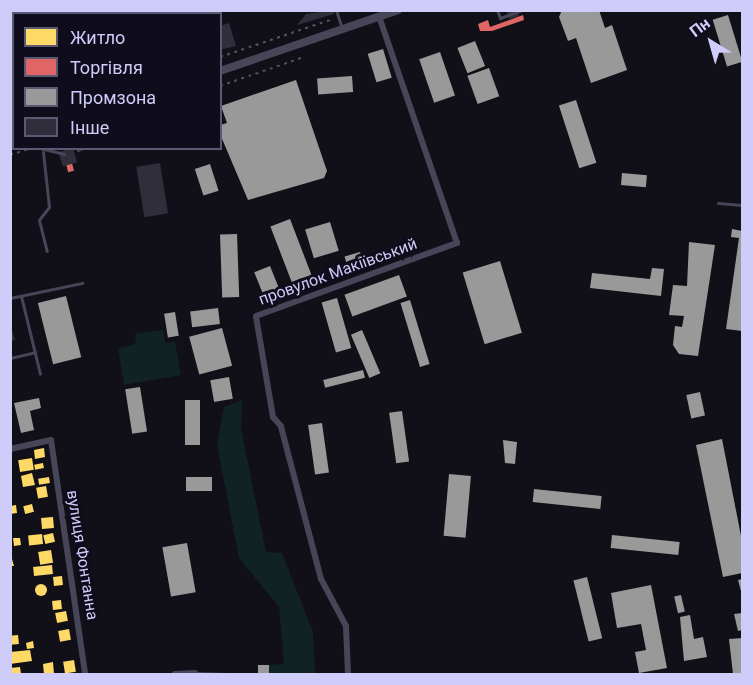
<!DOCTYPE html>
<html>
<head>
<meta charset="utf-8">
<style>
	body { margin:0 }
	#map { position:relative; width:753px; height:685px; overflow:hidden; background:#111018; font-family:Roboto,sans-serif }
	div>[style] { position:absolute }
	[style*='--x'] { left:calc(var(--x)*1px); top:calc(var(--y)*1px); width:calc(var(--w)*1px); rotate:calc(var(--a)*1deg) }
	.green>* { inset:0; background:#122 }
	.homes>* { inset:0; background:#ffd966; transform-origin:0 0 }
	.round { border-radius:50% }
	.shops>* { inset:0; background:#e06666; transform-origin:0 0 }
	.industry>* { inset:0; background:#999; transform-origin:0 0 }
	.building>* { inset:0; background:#2f2e3a; transform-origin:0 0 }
	.path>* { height:1.5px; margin-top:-0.75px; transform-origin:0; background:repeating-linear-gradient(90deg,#48555f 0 3px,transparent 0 7.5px) }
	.service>* { height:3px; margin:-1.5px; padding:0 1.5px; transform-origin:1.5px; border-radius:1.5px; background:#474658 }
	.minor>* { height:6px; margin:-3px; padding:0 3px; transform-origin:3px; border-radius:3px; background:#474658 }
	.tertiary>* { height:8px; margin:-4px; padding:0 4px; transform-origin:4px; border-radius:4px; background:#474658 }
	span { translate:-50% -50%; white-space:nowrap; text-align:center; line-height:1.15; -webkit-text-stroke:6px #0f0d1b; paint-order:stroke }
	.street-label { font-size:16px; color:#cfccfa }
	.frame { position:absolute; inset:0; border:12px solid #cfccfa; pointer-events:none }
	.legend { position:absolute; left:12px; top:12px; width:210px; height:138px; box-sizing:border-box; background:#0f0d1b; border:2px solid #5c5974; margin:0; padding:8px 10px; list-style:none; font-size:18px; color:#cfccfa }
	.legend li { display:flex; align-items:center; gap:12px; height:30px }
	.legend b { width:30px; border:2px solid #5c5974 }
	.north { position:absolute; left:681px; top:12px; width:60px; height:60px; -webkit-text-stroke:4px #0f0d1b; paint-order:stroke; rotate:323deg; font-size:16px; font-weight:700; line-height:24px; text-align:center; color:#cfccfa }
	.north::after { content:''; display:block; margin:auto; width:21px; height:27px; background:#cfccfa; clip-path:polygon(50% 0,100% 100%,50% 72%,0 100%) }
</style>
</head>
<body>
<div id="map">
	<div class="green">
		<i style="clip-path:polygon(163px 330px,165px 343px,175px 341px,181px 375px,124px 385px,118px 348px,136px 344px,135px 334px)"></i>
		<i style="clip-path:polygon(242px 400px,241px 428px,266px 552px,282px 553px,313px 632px,315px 674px,269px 674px,269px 665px,284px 664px,279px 607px,239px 558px,217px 445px,224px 407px)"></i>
	</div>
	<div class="homes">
		<i style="clip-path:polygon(44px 448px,45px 457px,35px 459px,34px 450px)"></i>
		<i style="left:32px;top:458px;width:12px;height:14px;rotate:81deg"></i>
		<i style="left:43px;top:463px;width:5px;height:9px;rotate:79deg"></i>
		<i style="clip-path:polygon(32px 473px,35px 485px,23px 487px,21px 476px)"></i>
		<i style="left:49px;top:477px;width:6px;height:11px;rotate:81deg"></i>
		<i style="left:46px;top:486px;width:11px;height:10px;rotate:80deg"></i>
		<i style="left:32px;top:504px;width:8px;height:9px;rotate:76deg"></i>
		<i style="clip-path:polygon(16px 505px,17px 513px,10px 514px,10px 506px)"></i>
		<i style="left:53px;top:517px;width:11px;height:12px;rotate:85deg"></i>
		<i style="left:53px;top:533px;width:9px;height:10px;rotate:77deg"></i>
		<i style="left:42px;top:534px;width:10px;height:14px;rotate:84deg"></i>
		<i style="clip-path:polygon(13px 538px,20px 538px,21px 545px,14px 546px)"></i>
		<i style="left:51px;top:550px;width:13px;height:13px;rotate:81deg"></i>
		<i style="clip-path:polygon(10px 552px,14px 566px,10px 566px)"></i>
		<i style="left:52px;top:565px;width:9px;height:19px;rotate:84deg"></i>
		<i style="left:62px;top:576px;width:9px;height:9px;rotate:84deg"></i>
		<i class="round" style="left:35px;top:584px;width:12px;height:12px"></i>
		<i style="left:61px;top:600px;width:9px;height:9px;rotate:84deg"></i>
		<i style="left:66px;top:611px;width:10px;height:11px;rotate:79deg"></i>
		<i style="left:69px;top:629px;width:11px;height:11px;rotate:80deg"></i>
		<i style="left:18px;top:635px;width:9px;height:8px;rotate:84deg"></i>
		<i style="clip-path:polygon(33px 641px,34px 648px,27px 649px,26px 643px)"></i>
		<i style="clip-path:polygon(30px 650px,32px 661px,10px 664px,10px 652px)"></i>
		<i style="left:74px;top:660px;width:12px;height:11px;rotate:81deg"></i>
		<i style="clip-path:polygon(53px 662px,54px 674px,44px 674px,43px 664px)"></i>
		<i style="clip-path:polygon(20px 667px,21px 674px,11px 674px,10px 668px)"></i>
	</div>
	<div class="shops">
		<i style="clip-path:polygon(523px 15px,524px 20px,492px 31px,480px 31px,478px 24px,488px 20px,490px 27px)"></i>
		<i style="left:72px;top:163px;width:8px;height:6px;rotate:76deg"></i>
	</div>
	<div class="industry">
		<i style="clip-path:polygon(562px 10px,599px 10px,605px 28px,612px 25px,627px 70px,591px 83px,576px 38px,568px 41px,559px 17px)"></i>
		<i style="left:728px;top:15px;width:49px;height:16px;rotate:73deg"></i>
		<i style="left:475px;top:41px;width:27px;height:19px;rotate:68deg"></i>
		<i style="left:383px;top:49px;width:30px;height:16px;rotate:73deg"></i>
		<i style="left:440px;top:52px;width:46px;height:22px;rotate:71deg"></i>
		<i style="left:489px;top:68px;width:30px;height:23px;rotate:70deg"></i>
		<i style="left:352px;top:76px;width:16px;height:35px;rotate:86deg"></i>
		<i style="clip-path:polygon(296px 80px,327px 171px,324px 178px,248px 200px,220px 134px,220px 125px,227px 123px,221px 106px)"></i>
		<i style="left:576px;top:100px;width:66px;height:18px;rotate:72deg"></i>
		<i style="left:210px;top:164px;width:28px;height:16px;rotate:72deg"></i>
		<i style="left:622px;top:173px;width:25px;height:12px;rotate:5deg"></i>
		<i style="left:290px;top:219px;width:68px;height:21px;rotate:69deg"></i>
		<i style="left:330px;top:222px;width:30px;height:26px;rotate:73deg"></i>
		<i style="clip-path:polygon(732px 229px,742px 231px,742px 331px,726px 329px,739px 238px,731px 237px)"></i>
		<i style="left:237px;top:234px;width:63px;height:17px;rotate:88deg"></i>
		<i style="clip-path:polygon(689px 242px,715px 245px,698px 356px,679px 354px,673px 345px,675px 326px,682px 327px,684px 316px,669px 315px,673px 285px,687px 286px)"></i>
		<i style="left:360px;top:252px;width:18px;height:16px;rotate:74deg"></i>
		<i style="left:500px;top:261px;width:75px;height:39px;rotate:73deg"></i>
		<i style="left:270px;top:266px;width:35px;height:17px;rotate:68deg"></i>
		<i style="clip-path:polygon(652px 268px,664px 269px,661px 296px,590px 288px,592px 273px,650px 279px)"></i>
		<i style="left:399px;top:275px;width:23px;height:58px;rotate:70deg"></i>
		<i style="left:66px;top:296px;width:63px;height:29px;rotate:76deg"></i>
		<i style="left:337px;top:298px;width:52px;height:16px;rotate:74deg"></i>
		<i style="left:410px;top:300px;width:67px;height:10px;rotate:73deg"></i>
		<i style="left:218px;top:308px;width:16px;height:28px;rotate:83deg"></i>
		<i style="left:175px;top:312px;width:24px;height:11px;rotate:81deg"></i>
		<i style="left:222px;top:328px;width:39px;height:34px;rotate:75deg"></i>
		<i style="left:362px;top:330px;width:47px;height:12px;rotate:67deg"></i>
		<i style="left:363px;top:370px;width:8px;height:41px;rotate:76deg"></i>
		<i style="left:229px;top:377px;width:22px;height:19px;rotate:80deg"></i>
		<i style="left:140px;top:387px;width:45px;height:15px;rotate:81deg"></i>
		<i style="left:700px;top:392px;width:24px;height:14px;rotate:78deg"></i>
		<i style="clip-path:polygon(39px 398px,41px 408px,30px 411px,34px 430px,21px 433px,14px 403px)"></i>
		<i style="left:185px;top:400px;width:15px;height:45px"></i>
		<i style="left:402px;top:411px;width:51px;height:13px;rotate:82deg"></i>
		<i style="left:322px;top:423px;width:50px;height:14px;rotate:82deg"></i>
		<i style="clip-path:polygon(722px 439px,742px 541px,742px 573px,723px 577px,696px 445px)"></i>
		<i style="clip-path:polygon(503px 440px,517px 442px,515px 464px,505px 463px)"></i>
		<i style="left:449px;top:474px;width:22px;height:62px;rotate:5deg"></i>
		<i style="left:186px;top:477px;width:26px;height:14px"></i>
		<i style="left:534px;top:489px;width:68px;height:13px;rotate:6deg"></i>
		<i style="left:612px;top:535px;width:68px;height:13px;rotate:6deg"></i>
		<i style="left:187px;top:543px;width:50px;height:25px;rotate:80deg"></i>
		<i style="left:587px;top:577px;width:63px;height:14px;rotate:76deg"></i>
		<i style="clip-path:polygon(742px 579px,742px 595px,738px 580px)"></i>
		<i style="clip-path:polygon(651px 585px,667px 668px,639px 673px,635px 652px,646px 650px,641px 624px,617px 628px,611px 593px)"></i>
		<i style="left:681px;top:595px;width:17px;height:7px;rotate:77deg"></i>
		<i style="clip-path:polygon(742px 613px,742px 630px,738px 631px,734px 614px)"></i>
		<i style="clip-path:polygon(690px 615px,694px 639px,703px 637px,707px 657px,684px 661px,680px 617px)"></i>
		<i style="clip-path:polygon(742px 638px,742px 674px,733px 674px,729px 639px)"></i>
		<i style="left:258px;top:665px;width:11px;height:9px"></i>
	</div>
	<div class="building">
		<i style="clip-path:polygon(333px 10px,334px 14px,297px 25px,306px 14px)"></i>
		<i style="clip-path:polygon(506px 10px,517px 10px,519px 16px,510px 20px)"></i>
		<i style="clip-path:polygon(229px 23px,236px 46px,220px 50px,220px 26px)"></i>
		<i style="clip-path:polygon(10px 50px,14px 60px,10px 80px)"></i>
		<i style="left:73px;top:148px;width:15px;height:15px;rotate:74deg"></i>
		<i style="left:160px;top:163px;width:51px;height:24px;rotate:81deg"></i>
		<i style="clip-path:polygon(10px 324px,15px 340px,10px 341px)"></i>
	</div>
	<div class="path">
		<i style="--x:220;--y:57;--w:119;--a:-18.6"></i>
		<i style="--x:220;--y:86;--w:86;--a:-19.1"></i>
		<i style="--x:10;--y:124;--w:4;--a:-14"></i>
		<i style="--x:10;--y:155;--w:23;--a:-18"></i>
	</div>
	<div class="service">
		<i style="--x:336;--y:10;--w:19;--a:72"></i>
		<i style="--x:497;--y:10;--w:9;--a:69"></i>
		<i style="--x:500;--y:18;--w:23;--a:-20"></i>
		<i style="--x:15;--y:14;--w:17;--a:0"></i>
		<i style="--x:10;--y:90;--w:4;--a:0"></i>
		<i style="--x:40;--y:148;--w:25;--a:14"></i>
		<i style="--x:78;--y:150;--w:4;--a:-27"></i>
		<i style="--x:43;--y:152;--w:55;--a:83.8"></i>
		<i style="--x:49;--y:207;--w:16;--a:128"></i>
		<i style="--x:39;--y:220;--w:32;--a:76"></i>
		<i style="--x:718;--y:203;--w:24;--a:5"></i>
		<i style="--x:21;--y:296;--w:80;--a:76.3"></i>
		<i style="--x:10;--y:298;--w:74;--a:-11.8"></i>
		<i style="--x:10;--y:358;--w:26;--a:-13"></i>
		<i style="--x:196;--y:673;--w:37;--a:2"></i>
	</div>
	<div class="minor">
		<i style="--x:10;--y:449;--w:42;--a:-12.4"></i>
		<i style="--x:51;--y:440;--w:236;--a:81.7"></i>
		<i style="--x:175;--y:674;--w:20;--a:-3"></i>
		<i style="--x:348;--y:674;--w:48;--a:-92.4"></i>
		<i style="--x:346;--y:626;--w:53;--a:-118"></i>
		<i style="--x:321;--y:579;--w:158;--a:-104.7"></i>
		<i style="--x:281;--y:426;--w:12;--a:-132"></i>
		<i style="--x:273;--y:417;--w:102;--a:-99.6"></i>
		<i style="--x:256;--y:316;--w:214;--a:-20"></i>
		<i style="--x:457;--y:243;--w:239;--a:-109"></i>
	</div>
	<div class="tertiary">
		<i style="--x:220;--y:71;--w:188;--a:-18.9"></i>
		<i style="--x:10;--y:140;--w:4;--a:-14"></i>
	</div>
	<div class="street-label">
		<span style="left:338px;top:272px;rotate:-20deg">провулок Макіївський</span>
		<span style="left:82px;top:555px;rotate:81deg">вулиця Фонтанна</span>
	</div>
	<div class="frame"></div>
	<ul class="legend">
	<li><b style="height:16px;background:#ffd966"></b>Житло</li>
	<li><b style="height:16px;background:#e06666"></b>Торгівля</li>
	<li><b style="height:16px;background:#999"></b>Промзона</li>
	<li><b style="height:16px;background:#2f2e3a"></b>Інше</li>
	</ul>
	<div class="north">Пн</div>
</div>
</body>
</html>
